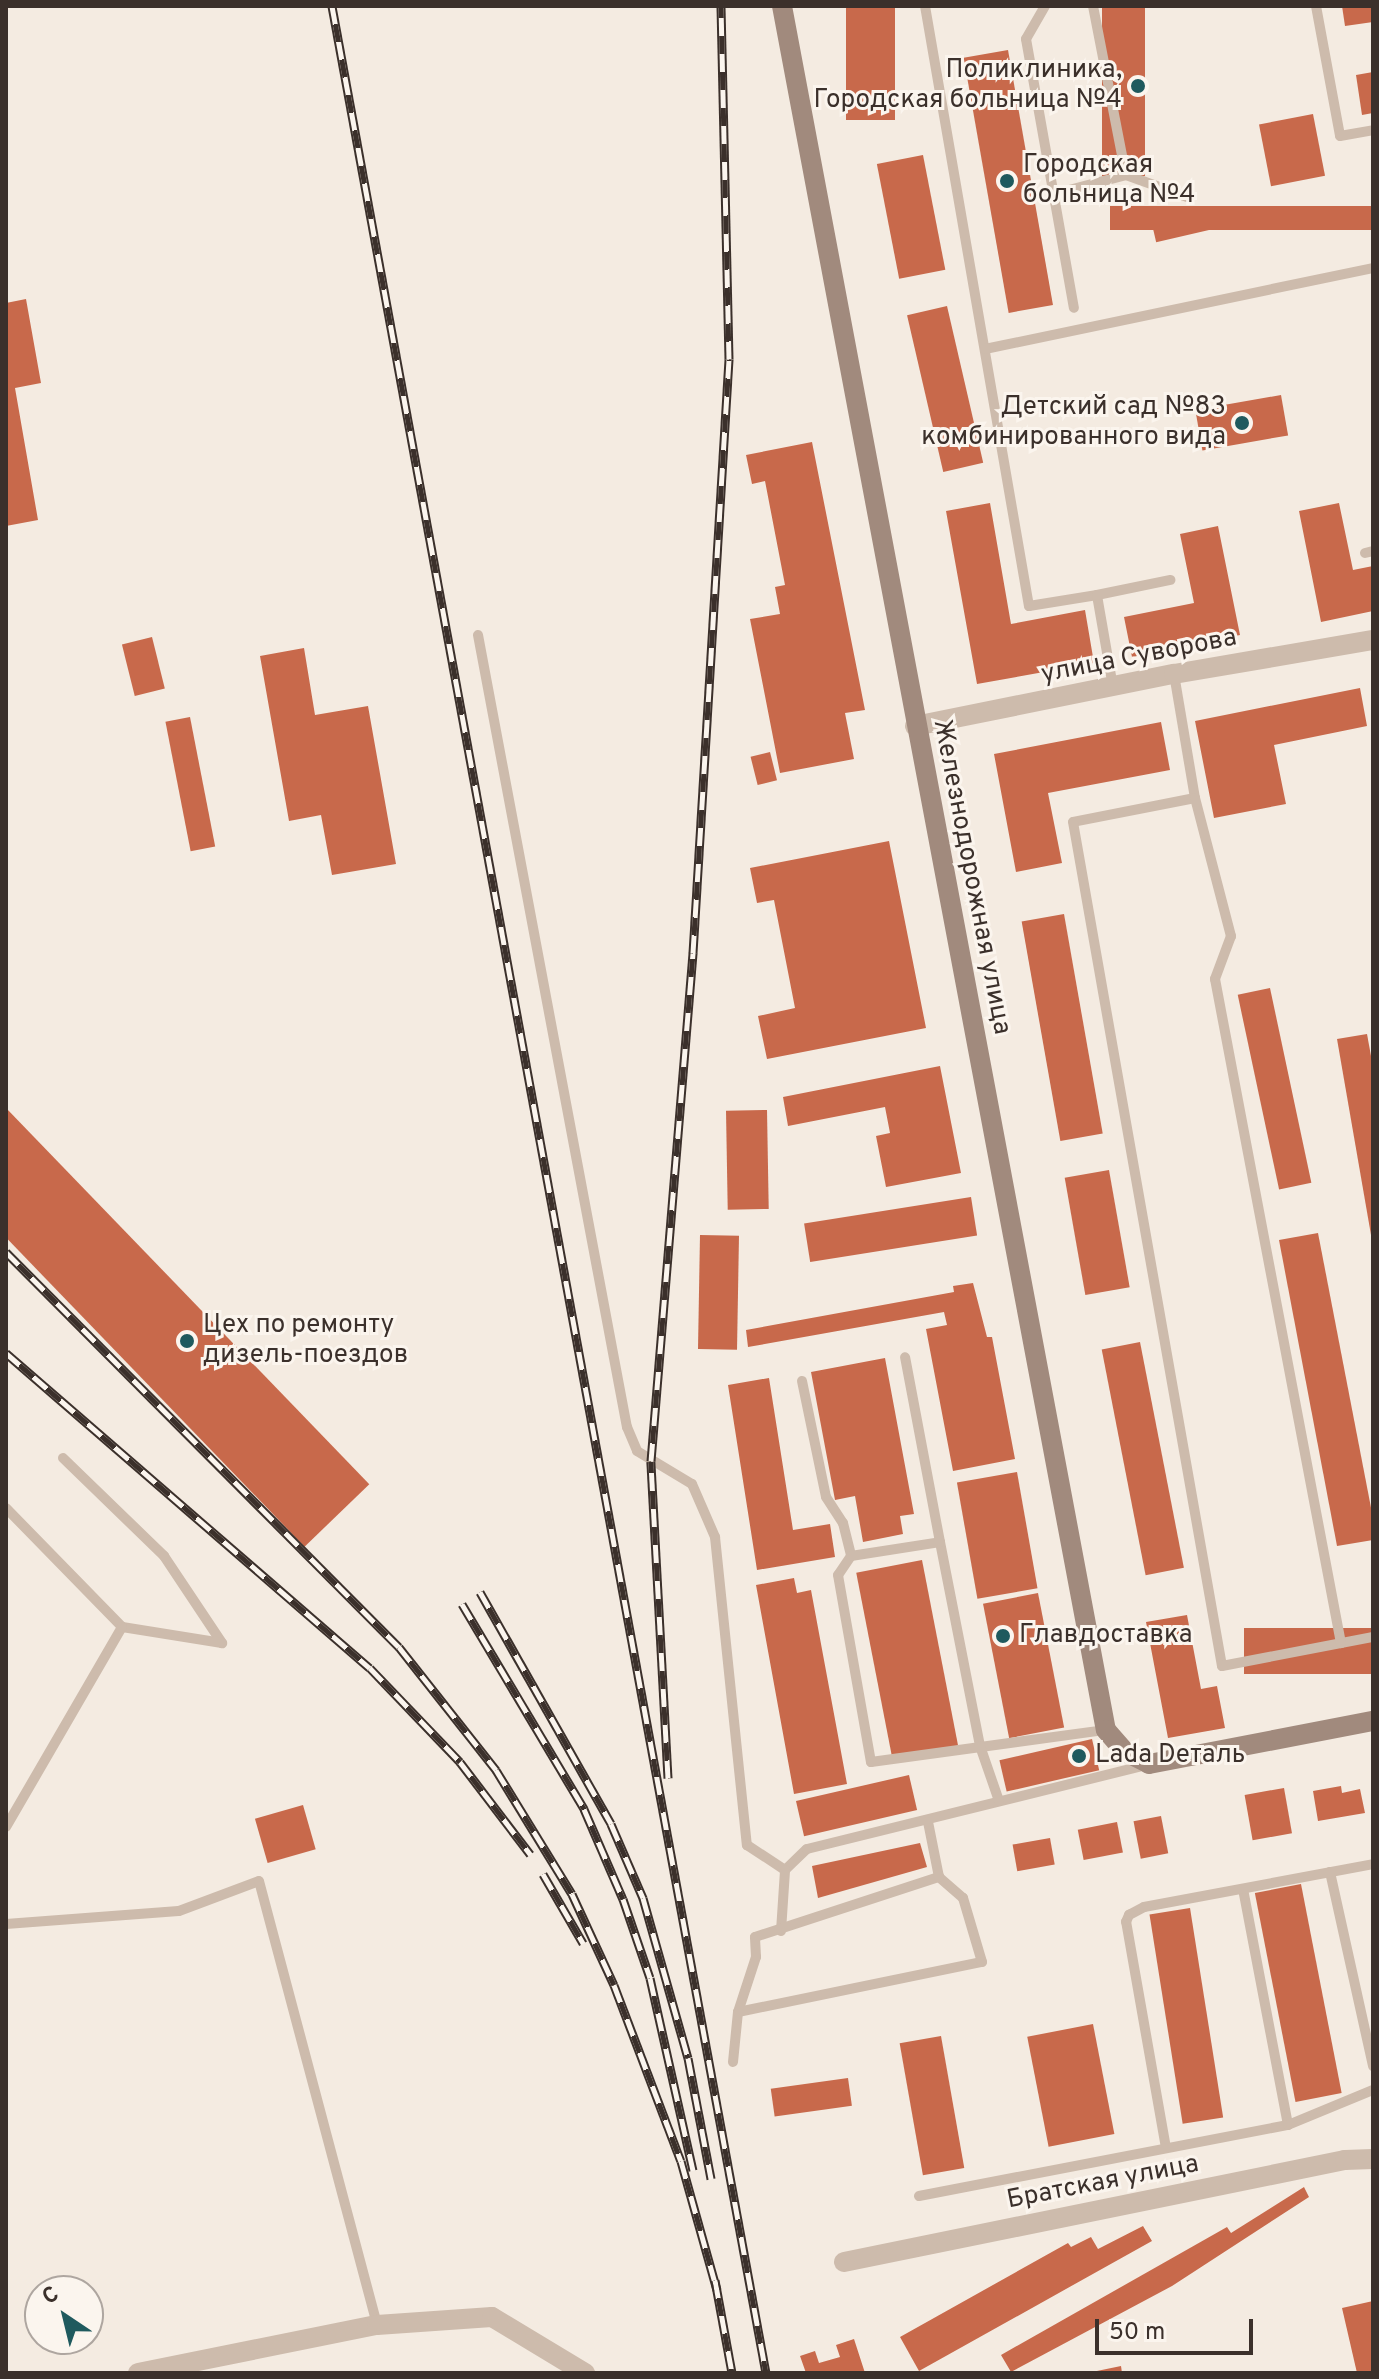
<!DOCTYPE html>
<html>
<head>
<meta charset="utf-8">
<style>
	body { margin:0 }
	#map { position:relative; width:1379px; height:2379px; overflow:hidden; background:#f4ebe1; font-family:Overpass,sans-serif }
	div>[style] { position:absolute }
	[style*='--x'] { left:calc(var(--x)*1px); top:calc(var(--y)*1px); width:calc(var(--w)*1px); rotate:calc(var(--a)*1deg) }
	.building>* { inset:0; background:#c8694b; transform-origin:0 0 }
	.lane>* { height:10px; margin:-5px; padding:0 5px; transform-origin:5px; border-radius:5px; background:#cdbbac }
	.street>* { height:20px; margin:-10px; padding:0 10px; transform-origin:10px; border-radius:10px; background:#cdbbac }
	.secondary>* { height:20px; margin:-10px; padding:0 10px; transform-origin:10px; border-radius:10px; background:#a18a7d }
	.rail>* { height:9px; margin-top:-4.5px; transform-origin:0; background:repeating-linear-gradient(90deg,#fbf5ee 0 18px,#3b302b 0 36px); box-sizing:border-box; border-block:2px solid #3b302b }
	.dots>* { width:22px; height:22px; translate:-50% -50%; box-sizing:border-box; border:4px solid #fbf5ee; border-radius:50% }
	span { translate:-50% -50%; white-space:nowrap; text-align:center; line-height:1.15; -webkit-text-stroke:6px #fbf5ee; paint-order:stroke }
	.poi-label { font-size:26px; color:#3b302b }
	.right { translate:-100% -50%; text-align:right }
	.left { translate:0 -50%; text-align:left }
	.street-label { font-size:26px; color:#3b302b }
	.frame { position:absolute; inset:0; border:8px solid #3b302b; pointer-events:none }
	.north { position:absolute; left:24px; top:2275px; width:80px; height:80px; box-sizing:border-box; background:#fbf5ee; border:2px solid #aea6a0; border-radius:50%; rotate:325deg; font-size:22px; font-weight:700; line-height:32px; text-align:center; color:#3b302b }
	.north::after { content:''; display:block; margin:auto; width:28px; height:36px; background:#1f5a5e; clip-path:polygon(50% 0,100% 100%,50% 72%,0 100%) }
	.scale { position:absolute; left:1095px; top:2319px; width:158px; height:36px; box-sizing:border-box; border:4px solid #3b302b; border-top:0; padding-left:10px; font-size:24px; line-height:28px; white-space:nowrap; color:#3b302b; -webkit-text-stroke:6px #fbf5ee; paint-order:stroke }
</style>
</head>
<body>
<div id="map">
	<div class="building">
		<i style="left:846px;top:6px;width:49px;height:114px"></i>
		<i style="left:1102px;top:6px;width:43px;height:170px"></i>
		<i style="clip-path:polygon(1342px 6px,1373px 6px,1373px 22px,1345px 26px)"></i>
		<i style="left:1008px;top:50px;width:259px;height:45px;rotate:80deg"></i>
		<i style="clip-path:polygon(1373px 72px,1373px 113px,1362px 115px,1356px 75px)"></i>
		<i style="left:1313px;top:114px;width:63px;height:55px;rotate:79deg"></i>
		<i style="left:923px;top:155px;width:117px;height:47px;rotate:79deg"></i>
		<i style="left:1233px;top:206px;width:18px;height:83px;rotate:77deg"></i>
		<i style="left:1373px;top:206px;width:24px;height:263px;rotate:90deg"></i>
		<i style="clip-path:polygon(26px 299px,41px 383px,15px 388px,38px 520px,6px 526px,6px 303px)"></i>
		<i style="left:947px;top:306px;width:161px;height:41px;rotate:77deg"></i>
		<i style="left:1281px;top:395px;width:41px;height:87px;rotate:80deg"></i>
		<i style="clip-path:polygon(812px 442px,865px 710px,845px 713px,854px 759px,780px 773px,750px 619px,780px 614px,775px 587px,785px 585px,765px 481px,752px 484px,746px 455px)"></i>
		<i style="clip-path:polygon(990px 503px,1011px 624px,1085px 610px,1094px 663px,977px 684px,946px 511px)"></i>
		<i style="clip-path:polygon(1339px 503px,1353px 570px,1373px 566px,1373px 611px,1321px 622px,1299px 511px)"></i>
		<i style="clip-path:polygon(1218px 526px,1240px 635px,1132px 657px,1124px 617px,1194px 603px,1180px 534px)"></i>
		<i style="left:152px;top:637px;width:53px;height:31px;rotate:76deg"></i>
		<i style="clip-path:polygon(304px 648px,315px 715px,368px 706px,396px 864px,332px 875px,321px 815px,289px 821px,260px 656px)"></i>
		<i style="clip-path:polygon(1360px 688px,1367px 726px,1274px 745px,1286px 804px,1214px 818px,1195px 721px)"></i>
		<i style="left:190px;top:717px;width:132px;height:25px;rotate:79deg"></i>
		<i style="clip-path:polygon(1161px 722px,1170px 770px,1048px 793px,1062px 863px,1016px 872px,994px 754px)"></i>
		<i style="left:770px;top:752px;width:29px;height:20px;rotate:76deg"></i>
		<i style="clip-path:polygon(889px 841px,926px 1028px,767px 1059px,758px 1016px,795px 1008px,774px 900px,757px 903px,750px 868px)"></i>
		<i style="left:1064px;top:914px;width:223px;height:43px;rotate:80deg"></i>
		<i style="left:1270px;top:988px;width:199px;height:33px;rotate:78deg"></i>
		<i style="clip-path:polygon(1367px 1034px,1373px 1067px,1371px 1235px,1337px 1039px)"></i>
		<i style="clip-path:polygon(940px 1066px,961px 1173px,886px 1187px,876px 1136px,890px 1133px,885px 1107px,788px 1126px,783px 1097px)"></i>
		<i style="left:6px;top:1108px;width:523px;height:90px;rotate:46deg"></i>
		<i style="left:767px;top:1110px;width:99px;height:41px;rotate:89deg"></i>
		<i style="left:1109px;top:1170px;width:119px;height:45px;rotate:80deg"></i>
		<i style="left:971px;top:1197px;width:39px;height:169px;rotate:81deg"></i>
		<i style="clip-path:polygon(1318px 1233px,1373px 1518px,1373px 1540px,1337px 1546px,1279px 1240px)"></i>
		<i style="left:700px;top:1235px;width:39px;height:114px;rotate:1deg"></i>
		<i style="clip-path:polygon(973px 1283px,987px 1337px,992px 1337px,1015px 1459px,953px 1471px,926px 1329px,947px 1325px,944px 1312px,748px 1347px,746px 1330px,954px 1292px,953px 1286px)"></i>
		<i style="left:1140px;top:1342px;width:230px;height:39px;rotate:79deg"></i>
		<i style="clip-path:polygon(885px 1358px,914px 1514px,900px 1516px,903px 1534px,863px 1542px,855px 1496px,835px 1500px,811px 1372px)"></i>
		<i style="clip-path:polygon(769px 1378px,793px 1530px,830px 1524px,835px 1557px,757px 1570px,728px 1385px)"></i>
		<i style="left:1017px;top:1472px;width:118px;height:61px;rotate:80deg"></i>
		<i style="left:922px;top:1560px;width:190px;height:67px;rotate:79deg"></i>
		<i style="clip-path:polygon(794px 1578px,797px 1593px,811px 1590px,847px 1784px,794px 1794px,756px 1585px)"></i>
		<i style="left:1038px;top:1593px;width:137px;height:56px;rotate:79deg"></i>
		<i style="clip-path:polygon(1187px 1615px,1201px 1689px,1217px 1686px,1225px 1728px,1168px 1738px,1146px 1622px)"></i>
		<i style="left:1373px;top:1628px;width:46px;height:129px;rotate:90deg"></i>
		<i style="left:1092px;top:1739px;width:32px;height:95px;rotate:77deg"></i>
		<i style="left:909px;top:1775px;width:36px;height:116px;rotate:77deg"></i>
		<i style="clip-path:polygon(1341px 1786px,1342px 1793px,1360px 1789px,1365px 1813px,1318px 1821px,1313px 1791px)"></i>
		<i style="left:1284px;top:1788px;width:46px;height:40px;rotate:80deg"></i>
		<i style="left:303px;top:1805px;width:46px;height:50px;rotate:74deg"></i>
		<i style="left:1161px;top:1816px;width:38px;height:28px;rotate:79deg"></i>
		<i style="left:1117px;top:1822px;width:31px;height:40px;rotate:79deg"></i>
		<i style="left:1050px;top:1838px;width:27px;height:38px;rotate:80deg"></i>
		<i style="clip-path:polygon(920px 1843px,927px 1867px,818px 1898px,812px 1866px)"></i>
		<i style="left:1301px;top:1884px;width:213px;height:47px;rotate:79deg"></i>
		<i style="left:1190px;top:1908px;width:212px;height:41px;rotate:81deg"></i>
		<i style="left:1093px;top:2024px;width:112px;height:67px;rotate:79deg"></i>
		<i style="left:941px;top:2036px;width:134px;height:42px;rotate:80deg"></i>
		<i style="left:848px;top:2078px;width:28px;height:78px;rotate:82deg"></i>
		<i style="clip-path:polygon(1304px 2187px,1309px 2197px,1172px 2286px,1011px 2372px,1001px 2355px,1227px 2227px,1231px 2233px)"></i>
		<i style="clip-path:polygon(1143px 2226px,1152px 2241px,919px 2371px,900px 2337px,1068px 2243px,1071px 2247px,1091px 2237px,1098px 2249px)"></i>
		<i style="clip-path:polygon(1373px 2301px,1373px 2373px,1357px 2373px,1342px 2308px)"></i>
		<i style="clip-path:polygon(854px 2339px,865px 2373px,806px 2373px,800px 2356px,815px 2351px,819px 2363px,840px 2357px,836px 2345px)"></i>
		<i style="clip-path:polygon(1121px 2366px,1122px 2373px,1093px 2373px,1092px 2372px)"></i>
	</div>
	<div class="lane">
		<i style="--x:925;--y:6;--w:609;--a:80.17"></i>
		<i style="--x:1029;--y:606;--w:69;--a:-9.2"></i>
		<i style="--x:1045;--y:6;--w:38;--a:120"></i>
		<i style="--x:1026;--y:39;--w:273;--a:79.9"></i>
		<i style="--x:1093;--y:6;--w:172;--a:79"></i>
		<i style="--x:1126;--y:175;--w:65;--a:19.8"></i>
		<i style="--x:1316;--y:6;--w:132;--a:79.5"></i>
		<i style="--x:1340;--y:136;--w:34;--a:-10"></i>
		<i style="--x:1054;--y:194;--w:74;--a:-14.8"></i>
		<i style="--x:985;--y:349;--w:396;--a:-11.8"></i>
		<i style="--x:1365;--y:553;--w:8;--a:-14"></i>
		<i style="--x:478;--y:635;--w:806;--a:79.35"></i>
		<i style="--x:627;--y:1427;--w:26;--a:67"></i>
		<i style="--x:637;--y:1451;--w:64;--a:31"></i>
		<i style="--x:692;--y:1484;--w:58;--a:66.5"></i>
		<i style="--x:715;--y:1537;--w:310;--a:84.1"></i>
		<i style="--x:747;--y:1845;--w:45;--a:33.3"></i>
		<i style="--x:785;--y:1870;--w:30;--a:-44"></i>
		<i style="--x:807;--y:1849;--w:350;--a:-13.9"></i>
		<i style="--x:1174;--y:674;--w:126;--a:80.4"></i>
		<i style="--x:1195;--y:798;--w:124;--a:168.9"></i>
		<i style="--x:1073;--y:822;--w:857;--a:79.99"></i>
		<i style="--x:1222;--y:1666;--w:154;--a:-10.9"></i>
		<i style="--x:1113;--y:687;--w:93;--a:-99.9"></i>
		<i style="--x:1097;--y:595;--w:75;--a:-11.6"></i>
		<i style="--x:1195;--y:798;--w:143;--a:75.4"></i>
		<i style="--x:1231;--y:936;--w:46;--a:110.4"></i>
		<i style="--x:1215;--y:979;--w:676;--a:79.26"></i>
		<i style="--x:802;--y:1381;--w:118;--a:78.3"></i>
		<i style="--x:826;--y:1497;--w:31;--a:57"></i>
		<i style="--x:843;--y:1523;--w:34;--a:76"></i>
		<i style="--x:851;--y:1556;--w:23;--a:124"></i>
		<i style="--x:838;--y:1575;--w:190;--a:80"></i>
		<i style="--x:871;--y:1762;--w:237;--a:-7.8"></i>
		<i style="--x:63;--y:1458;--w:141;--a:44.1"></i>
		<i style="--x:164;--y:1556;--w:105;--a:56.3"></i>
		<i style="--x:222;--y:1643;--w:101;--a:-170.9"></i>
		<i style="--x:6;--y:1508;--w:166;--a:45.7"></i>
		<i style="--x:122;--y:1627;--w:231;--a:120.1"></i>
		<i style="--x:940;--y:1542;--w:208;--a:78.9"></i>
		<i style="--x:980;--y:1746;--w:58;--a:70.9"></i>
		<i style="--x:851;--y:1556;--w:90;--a:-8.9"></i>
		<i style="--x:940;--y:1542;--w:188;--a:-100.7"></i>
		<i style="--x:1330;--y:1872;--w:199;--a:77.5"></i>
		<i style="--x:1243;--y:1889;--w:240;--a:79.2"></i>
		<i style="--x:6;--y:1924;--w:173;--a:-4.3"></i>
		<i style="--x:179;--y:1911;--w:85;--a:-20.6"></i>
		<i style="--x:259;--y:1881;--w:459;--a:75.1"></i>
		<i style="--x:781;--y:1931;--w:61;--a:-86.2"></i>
		<i style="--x:738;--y:2012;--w:58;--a:-71.9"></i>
		<i style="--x:756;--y:1957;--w:20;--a:-93"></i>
		<i style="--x:755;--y:1937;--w:194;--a:-18.1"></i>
		<i style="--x:733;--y:2062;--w:50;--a:-84.3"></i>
		<i style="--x:738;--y:2012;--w:249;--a:-11.6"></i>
		<i style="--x:982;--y:1962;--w:67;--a:-106.5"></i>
		<i style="--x:963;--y:1898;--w:32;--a:-139"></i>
		<i style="--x:939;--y:1877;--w:56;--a:-101.3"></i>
		<i style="--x:1166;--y:2148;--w:230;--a:-100"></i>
		<i style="--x:1126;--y:1922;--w:8;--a:-67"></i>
		<i style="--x:1129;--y:1915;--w:17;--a:-28"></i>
		<i style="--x:1144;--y:1907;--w:233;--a:-10.6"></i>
		<i style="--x:919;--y:2196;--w:376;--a:-10.9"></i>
		<i style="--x:1288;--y:2125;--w:92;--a:-22.4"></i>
	</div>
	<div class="street">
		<i style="--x:915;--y:726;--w:264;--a:-11.4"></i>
		<i style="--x:1174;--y:674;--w:202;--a:-9.7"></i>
		<i style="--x:844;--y:2262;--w:511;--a:-11.51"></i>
		<i style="--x:1345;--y:2160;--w:28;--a:-2"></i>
		<i style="--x:138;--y:2373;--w:244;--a:-11.4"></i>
		<i style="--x:377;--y:2325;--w:115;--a:-4"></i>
		<i style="--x:492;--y:2317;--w:109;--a:31.1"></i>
	</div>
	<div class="secondary">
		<i style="--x:782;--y:6;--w:1754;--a:79.36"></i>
		<i style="--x:1106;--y:1730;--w:28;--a:49"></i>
		<i style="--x:1124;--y:1751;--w:28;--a:27"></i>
		<i style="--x:1149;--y:1764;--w:228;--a:-10.9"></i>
	</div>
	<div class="rail">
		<i style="--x:332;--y:6;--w:2406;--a:79.61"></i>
		<i style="--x:6;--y:1252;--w:557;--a:45.15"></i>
		<i style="--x:399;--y:1647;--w:157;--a:51.7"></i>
		<i style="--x:496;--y:1770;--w:145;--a:58.5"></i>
		<i style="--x:572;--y:1894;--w:100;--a:65.2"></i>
		<i style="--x:614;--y:1985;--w:188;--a:69.2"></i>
		<i style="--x:681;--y:2161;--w:134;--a:74.4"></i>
		<i style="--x:6;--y:1353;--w:481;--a:40.9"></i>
		<i style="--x:370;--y:1668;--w:130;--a:46.2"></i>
		<i style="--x:460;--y:1762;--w:116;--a:52.7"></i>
		<i style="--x:480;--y:1592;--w:266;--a:60.5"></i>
		<i style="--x:611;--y:1824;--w:81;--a:66.6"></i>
		<i style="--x:643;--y:1898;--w:166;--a:74.3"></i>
		<i style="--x:688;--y:2058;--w:123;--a:79.2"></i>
		<i style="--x:462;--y:1604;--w:239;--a:59.2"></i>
		<i style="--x:584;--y:1809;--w:98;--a:66.6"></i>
		<i style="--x:623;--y:1899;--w:83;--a:71.1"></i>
		<i style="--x:650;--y:1978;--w:197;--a:77.4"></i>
		<i style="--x:668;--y:1778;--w:317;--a:-93.1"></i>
		<i style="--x:651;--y:1461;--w:510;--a:-85.27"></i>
		<i style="--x:693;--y:953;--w:595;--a:-86.53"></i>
		<i style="--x:729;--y:359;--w:353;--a:-91.3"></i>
		<i style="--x:543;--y:1874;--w:80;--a:59.9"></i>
		<i style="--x:715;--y:2280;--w:95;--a:79.6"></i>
	</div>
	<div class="dots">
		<i style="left:1138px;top:86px;background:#1f5a5e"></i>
		<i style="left:1007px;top:181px;background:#1f5a5e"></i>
		<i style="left:1242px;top:423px;background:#1f5a5e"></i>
		<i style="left:187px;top:1341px;background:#1f5a5e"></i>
		<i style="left:1003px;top:1636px;background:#1f5a5e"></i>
		<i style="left:1079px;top:1756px;background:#1f5a5e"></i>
	</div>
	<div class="poi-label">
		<span class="right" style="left:1122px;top:86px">Поликлиника,<br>Городская больница №4</span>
		<span class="left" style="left:1023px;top:181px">Городская<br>больница №4</span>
		<span class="right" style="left:1226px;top:423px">Детский сад №83<br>комбинированного вида</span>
		<span class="left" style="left:203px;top:1341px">Цех по ремонту<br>дизель-поездов</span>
		<span class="left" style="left:1019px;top:1636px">Главдоставка</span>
		<span class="left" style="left:1095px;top:1756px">Lada Dеталь</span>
	</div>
	<div class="street-label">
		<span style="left:1139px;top:657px;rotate:-11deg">улица Суворова</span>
		<span style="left:971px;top:877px;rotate:79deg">Железнодорожная улица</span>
		<span style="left:1103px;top:2183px;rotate:-11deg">Братская улица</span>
	</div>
	<div class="frame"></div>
	<div class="north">С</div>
	<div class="scale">50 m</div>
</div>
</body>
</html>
